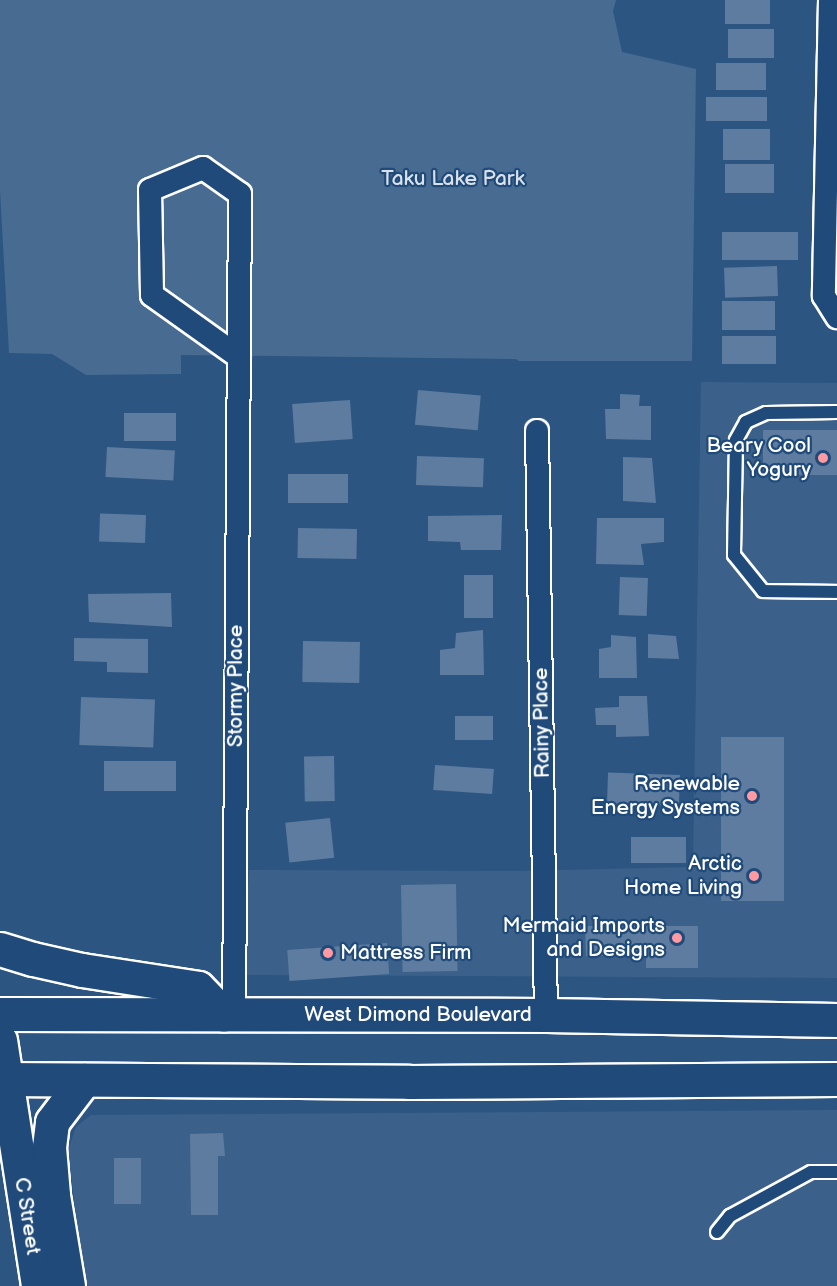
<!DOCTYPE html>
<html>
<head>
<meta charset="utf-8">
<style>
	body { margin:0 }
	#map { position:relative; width:837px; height:1286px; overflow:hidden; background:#2c5582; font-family:"Balsamiq Sans",sans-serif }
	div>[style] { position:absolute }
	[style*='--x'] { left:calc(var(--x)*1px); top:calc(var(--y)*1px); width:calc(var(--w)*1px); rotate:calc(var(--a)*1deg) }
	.built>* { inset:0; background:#3b618b }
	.green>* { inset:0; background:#486b92 }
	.building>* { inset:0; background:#5e7c9f; transform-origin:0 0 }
	.roads { filter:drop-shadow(2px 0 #fff) drop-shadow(-2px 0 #fff) drop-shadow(0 2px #fff) drop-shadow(0 -2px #fff) }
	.service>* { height:12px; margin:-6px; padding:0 6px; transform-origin:6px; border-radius:6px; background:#1f4a7a }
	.minor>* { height:22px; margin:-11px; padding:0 11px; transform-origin:11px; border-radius:11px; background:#1f4a7a }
	.secondary>* { height:33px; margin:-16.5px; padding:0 16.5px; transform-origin:16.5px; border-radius:16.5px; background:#1f4a7a }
	.primary>* { height:33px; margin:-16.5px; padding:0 16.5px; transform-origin:16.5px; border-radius:16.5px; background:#1f4a7a }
	.dots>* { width:16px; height:16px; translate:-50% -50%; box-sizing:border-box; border:3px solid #1f4a7a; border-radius:50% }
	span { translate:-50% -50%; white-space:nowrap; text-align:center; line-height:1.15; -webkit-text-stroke:4.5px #1f4a7a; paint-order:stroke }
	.park-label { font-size:21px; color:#dae1e9 }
	.poi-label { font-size:21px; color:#fff }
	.right { translate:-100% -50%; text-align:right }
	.left { translate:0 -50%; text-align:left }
	.street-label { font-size:21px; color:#fff }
</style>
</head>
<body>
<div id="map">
	<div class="built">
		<i style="clip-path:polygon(701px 382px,837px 383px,837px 978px,244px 975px,249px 870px,520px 871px,693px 867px)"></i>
		<i style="clip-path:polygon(837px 1110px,837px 1286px,85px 1286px,68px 1150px,76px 1127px,91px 1115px)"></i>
	</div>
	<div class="green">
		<i style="clip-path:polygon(0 0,616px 0,613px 11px,622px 52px,696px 69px,692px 361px,519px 361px,516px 359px,181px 355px,181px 374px,86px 375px,52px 354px,9px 353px,0 191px)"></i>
	</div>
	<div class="building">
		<i style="left:725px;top:0;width:45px;height:24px"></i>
		<i style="left:728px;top:29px;width:46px;height:29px"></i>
		<i style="left:716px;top:63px;width:50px;height:27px"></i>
		<i style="left:767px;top:97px;width:24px;height:61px;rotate:90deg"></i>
		<i style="left:723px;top:129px;width:47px;height:31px"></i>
		<i style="left:774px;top:164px;width:29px;height:49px;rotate:90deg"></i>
		<i style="left:798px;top:232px;width:28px;height:76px;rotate:90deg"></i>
		<i style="left:777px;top:266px;width:30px;height:53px;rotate:88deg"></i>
		<i style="left:722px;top:301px;width:53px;height:29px"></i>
		<i style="left:722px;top:336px;width:54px;height:28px"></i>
		<i style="left:418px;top:390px;width:63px;height:35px;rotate:5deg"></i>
		<i style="clip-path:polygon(620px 394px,640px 395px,639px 406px,651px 406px,651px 440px,606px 439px,605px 409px,620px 409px)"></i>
		<i style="left:350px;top:400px;width:39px;height:58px;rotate:86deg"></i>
		<i style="left:124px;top:413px;width:52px;height:28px"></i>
		<i style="left:763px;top:430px;width:74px;height:45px"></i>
		<i style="left:107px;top:447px;width:68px;height:30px;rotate:3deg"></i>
		<i style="left:417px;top:456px;width:67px;height:29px;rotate:2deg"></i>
		<i style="clip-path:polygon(623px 457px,652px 458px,656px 503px,623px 501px)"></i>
		<i style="left:348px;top:474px;width:29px;height:60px;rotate:90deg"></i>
		<i style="left:146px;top:515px;width:28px;height:46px;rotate:92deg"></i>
		<i style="clip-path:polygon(502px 515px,501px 550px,461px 550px,460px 542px,428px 541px,428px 516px)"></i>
		<i style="clip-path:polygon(597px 518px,664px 518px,664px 542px,641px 544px,644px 565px,596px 564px)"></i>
		<i style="left:298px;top:528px;width:59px;height:30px;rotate:1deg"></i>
		<i style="left:464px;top:575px;width:29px;height:43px"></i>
		<i style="left:620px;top:577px;width:28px;height:38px;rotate:2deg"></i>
		<i style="clip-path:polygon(171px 593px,172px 627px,89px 622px,88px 594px)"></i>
		<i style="clip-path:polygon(483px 630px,484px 675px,440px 675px,440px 650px,455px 648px,456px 633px)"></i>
		<i style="clip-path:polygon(648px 634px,676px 636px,679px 659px,648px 658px)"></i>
		<i style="clip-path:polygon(611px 635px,636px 637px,637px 678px,599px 678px,599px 649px,611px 647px)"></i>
		<i style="clip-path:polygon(74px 638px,148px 639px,148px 673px,107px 672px,107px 662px,74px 661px)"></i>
		<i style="left:303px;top:641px;width:57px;height:41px;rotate:1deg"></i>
		<i style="clip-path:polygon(619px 696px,647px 696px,649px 736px,616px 737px,616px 725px,596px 725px,595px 708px,619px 707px)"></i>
		<i style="left:81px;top:697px;width:74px;height:48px;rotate:2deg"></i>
		<i style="left:455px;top:716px;width:38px;height:24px"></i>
		<i style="left:784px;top:737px;width:164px;height:63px;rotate:90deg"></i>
		<i style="left:334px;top:756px;width:45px;height:30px;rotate:89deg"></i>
		<i style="left:104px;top:761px;width:72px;height:30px"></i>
		<i style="left:435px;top:765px;width:59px;height:25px;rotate:4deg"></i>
		<i style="left:680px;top:775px;width:31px;height:72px;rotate:92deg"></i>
		<i style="left:330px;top:818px;width:40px;height:45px;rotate:84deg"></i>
		<i style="left:631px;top:837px;width:55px;height:26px"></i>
		<i style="left:456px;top:884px;width:87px;height:55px;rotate:89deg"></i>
		<i style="clip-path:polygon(585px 926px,698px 926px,698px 968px,646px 968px,646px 956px,586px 956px)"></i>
		<i style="left:387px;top:943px;width:31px;height:100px;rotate:86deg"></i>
		<i style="clip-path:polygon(223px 1133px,225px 1156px,218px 1156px,218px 1215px,191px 1215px,190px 1134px)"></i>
		<i style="left:114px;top:1158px;width:27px;height:46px"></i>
	</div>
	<div class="roads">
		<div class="service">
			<i style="--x:837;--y:412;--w:71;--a:179.2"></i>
			<i style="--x:766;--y:413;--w:22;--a:156"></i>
			<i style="--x:746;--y:422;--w:21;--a:119"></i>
			<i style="--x:736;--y:440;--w:115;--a:91"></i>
			<i style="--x:734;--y:555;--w:46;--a:51.1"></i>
			<i style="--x:763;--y:591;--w:74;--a:0.8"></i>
			<i style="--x:717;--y:1232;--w:21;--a:-51"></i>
			<i style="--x:730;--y:1216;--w:92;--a:-28.5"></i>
			<i style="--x:811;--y:1172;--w:26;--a:0"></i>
		</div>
		<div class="minor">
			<i style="--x:830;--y:0;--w:296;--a:91.2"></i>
			<i style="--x:824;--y:296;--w:25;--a:58"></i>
			<i style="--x:537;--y:431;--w:584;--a:89.12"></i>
			<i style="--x:234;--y:1015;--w:821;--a:-89.58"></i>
			<i style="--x:240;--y:194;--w:45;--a:-144.9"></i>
			<i style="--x:203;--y:168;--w:57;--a:157.5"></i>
			<i style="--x:150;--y:190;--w:105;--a:88.9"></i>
			<i style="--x:152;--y:295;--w:107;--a:35.5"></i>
		</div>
		<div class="secondary">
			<i style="--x:0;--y:949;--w:34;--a:17"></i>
			<i style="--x:33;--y:959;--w:50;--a:12.7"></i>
			<i style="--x:82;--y:970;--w:117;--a:8.8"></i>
			<i style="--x:198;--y:988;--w:37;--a:46"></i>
			<i style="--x:0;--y:1014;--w:546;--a:0.1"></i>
			<i style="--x:546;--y:1015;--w:291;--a:1"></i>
			<i style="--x:0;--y:1079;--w:409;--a:0.4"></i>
			<i style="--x:409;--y:1082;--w:428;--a:-0.4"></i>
		</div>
		<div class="primary">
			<i style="--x:0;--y:1040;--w:249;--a:81.2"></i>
			<i style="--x:68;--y:1286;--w:92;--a:-99.4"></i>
			<i style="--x:53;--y:1195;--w:48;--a:-94.8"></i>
			<i style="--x:49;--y:1147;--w:25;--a:-83"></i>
			<i style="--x:52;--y:1122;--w:53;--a:-52.7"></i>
		</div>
	</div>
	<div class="dots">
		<i style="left:823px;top:458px;background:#ff9aa2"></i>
		<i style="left:752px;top:796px;background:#ff9aa2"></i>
		<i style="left:754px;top:876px;background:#ff9aa2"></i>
		<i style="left:677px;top:938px;background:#ff9aa2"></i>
		<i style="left:328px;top:953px;background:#ff9aa2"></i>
	</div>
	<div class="park-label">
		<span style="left:453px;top:179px">Taku Lake Park</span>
	</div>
	<div class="poi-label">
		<span class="right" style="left:811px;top:458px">Beary Cool<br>Yogury</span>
		<span class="right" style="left:740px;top:796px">Renewable<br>Energy Systems</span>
		<span class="right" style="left:742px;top:876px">Arctic<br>Home Living</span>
		<span class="right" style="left:665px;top:938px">Mermaid Imports<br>and Designs</span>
		<span class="left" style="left:340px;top:953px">Mattress Firm</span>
	</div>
	<div class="street-label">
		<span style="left:236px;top:686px;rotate:-90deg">Stormy Place</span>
		<span style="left:542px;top:723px;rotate:-91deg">Rainy Place</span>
		<span style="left:418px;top:1015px">West Dimond Boulevard</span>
		<span style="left:27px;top:1216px;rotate:81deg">C Street</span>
	</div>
</div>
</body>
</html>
